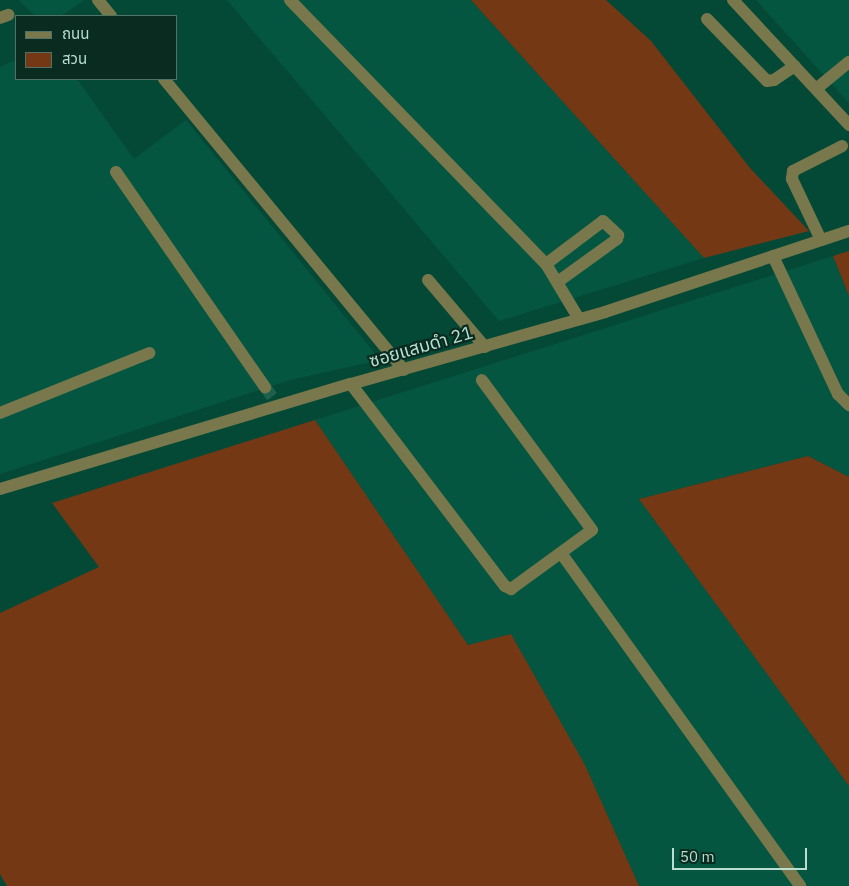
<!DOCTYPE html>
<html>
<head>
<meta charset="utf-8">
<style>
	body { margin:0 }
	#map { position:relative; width:849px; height:886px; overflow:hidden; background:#044936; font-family:"IBM Plex Sans","Noto Sans Thai",sans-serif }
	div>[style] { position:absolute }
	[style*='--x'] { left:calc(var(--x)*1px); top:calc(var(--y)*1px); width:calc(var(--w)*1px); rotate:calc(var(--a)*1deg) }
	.built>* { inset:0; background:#055640 }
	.green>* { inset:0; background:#753814 }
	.minor-tunnel>* { height:12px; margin-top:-6px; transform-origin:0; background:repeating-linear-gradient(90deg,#1f604d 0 12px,transparent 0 18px) }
	.minor>* { height:12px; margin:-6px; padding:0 6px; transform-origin:6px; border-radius:6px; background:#79784c }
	span { translate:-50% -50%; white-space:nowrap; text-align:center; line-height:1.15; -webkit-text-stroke:4.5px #092b20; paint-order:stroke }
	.street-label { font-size:18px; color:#badfd0 }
	.legend { position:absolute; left:15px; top:15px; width:162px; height:65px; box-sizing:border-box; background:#092b20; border:1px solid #507366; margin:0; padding:6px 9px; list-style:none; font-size:15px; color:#badfd0 }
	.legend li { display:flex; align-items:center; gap:10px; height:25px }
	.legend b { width:25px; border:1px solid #507366 }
	.scale { position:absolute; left:672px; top:848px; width:135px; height:22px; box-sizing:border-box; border:2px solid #badfd0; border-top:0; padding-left:6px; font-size:15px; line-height:18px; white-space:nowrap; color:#badfd0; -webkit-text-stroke:4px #092b20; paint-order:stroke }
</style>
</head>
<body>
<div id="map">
	<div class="built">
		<i style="clip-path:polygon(19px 0,84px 0,61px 16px,35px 16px)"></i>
		<i style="clip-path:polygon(227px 0,471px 0,704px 258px,499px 321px)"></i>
		<i style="clip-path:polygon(756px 0,849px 0,849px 103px)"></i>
		<i style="clip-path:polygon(16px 60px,16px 79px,77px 79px,134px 159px,186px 120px,380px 360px,290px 380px,0 474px,0 67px)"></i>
		<i style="clip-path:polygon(833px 256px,849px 296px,849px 477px,808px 456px,639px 499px,849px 786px,849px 886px,639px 886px,585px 765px,511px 634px,468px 645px,315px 420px)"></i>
	</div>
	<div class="green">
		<i style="clip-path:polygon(471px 0,606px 0,651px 41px,750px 168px,809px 231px,704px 258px)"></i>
		<i style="clip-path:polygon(849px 251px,849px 296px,833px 256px)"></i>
		<i style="clip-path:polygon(315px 420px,468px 645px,511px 634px,585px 765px,639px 886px,7px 886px,0 874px,0 613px,99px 567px,52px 503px)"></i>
		<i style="clip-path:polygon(808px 456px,849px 477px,849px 786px,639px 499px)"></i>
	</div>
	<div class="minor-tunnel">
		<i style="--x:265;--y:387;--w:14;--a:54"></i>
	</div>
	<div class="minor">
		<i style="--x:98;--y:0;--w:21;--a:51"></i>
		<i style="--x:290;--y:0;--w:368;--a:45.9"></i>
		<i style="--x:546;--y:264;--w:64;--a:59"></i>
		<i style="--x:733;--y:0;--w:171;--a:47.1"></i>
		<i style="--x:0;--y:18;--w:9;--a:-21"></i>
		<i style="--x:707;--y:19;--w:86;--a:45.9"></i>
		<i style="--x:767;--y:81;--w:7;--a:-8"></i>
		<i style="--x:774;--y:80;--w:25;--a:-34"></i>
		<i style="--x:164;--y:79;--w:377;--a:50.5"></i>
		<i style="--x:816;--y:89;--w:43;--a:-39.3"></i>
		<i style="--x:116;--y:172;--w:262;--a:55.3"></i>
		<i style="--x:821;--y:240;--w:68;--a:-115.4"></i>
		<i style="--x:792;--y:179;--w:8;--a:-83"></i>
		<i style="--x:793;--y:171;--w:55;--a:-27"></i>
		<i style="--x:773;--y:256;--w:153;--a:64.8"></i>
		<i style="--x:838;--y:394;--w:16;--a:45"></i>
		<i style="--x:546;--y:264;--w:71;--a:-37"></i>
		<i style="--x:603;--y:221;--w:21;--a:43"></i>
		<i style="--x:618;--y:235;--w:4;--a:104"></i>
		<i style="--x:617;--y:239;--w:72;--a:144.1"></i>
		<i style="--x:428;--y:280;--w:88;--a:49.6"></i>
		<i style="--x:351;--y:384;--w:254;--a:52.7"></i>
		<i style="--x:505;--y:586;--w:7;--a:27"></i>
		<i style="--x:511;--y:589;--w:100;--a:-36.1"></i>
		<i style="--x:592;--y:530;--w:186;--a:-126.3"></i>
		<i style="--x:0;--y:413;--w:161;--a:-21.9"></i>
		<i style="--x:0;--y:489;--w:366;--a:-16.7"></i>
		<i style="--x:351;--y:384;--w:264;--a:-15.8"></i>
		<i style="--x:605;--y:312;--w:257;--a:-18.4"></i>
		<i style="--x:561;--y:553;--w:410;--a:54.3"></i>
	</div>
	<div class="street-label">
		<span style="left:421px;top:347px;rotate:-16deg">ซอยแสมดำ 21</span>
	</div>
	<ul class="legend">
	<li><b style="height:6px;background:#79784c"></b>ถนน</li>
	<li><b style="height:14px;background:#753814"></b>สวน</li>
	</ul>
	<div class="scale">50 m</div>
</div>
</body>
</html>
